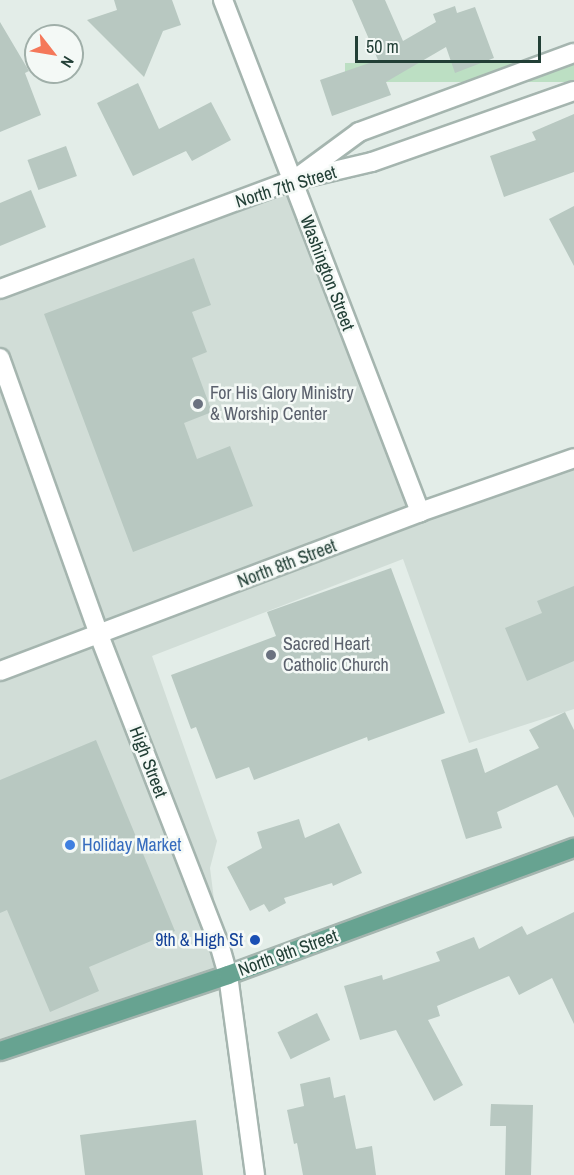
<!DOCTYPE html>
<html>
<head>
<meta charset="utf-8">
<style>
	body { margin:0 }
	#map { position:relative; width:574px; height:1175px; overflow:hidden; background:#e3ede8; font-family:"Archivo Narrow",sans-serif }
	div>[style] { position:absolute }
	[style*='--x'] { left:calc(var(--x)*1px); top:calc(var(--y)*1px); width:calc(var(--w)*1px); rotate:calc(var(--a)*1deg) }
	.built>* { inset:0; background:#d1ddd7 }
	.green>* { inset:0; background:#bcdfc3; transform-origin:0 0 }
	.building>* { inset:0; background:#b8c8c1; transform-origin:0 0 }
	.roads { filter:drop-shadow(2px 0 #a5b5af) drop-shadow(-2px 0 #a5b5af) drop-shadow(0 2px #a5b5af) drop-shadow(0 -2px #a5b5af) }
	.minor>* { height:18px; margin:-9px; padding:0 9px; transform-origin:9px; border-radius:9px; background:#fff }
	.major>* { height:18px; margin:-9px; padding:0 9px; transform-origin:9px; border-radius:9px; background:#67a391 }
	.dots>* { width:16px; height:16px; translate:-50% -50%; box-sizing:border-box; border:3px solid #f4f9f6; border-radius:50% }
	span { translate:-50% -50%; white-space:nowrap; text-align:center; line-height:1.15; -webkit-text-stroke:5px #f4f9f6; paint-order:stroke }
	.street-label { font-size:18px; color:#223f36 }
	.worship-label { font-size:18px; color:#5b616d }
	.left { translate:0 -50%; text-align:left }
	.shop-label { font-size:18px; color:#366cbe }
	.transit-label { font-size:18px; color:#164399 }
	.right { translate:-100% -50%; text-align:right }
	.north { position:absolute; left:24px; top:24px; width:60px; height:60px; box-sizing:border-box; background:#f4f9f6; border:2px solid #a0afa9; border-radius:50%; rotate:121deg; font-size:16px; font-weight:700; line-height:24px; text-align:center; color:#223f36 }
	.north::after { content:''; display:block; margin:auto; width:21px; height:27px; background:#f4785a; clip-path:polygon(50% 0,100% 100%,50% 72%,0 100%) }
	.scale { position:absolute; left:355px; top:36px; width:186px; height:27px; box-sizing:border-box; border:3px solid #223f36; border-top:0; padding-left:8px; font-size:18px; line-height:21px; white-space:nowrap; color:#223f36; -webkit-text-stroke:4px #f4f9f6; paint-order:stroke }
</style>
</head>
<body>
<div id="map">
	<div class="built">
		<i style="clip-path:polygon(291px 181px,420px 512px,574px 458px,574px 709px,469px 743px,403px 559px,152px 656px,217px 841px,210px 868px,220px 947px,228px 975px,0 1051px,0 289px)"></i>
	</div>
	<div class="green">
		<i style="left:574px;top:63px;width:19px;height:229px;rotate:90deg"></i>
	</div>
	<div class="building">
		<i style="clip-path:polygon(114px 0,172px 0,181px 25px,163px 31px,144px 77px,87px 20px,117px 10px)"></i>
		<i style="clip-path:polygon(352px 0,385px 0,403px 41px,436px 22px,433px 14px,455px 6px,457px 13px,475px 7px,494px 58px,455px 73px,446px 47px,386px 82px,391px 95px,332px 116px,320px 80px,378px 60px)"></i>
		<i style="clip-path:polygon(0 22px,29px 71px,25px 73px,41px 115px,0 132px)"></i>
		<i style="clip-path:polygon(138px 83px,159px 129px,211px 102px,231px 140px,192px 161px,186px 151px,133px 176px,97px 103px)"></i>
		<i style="clip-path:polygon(574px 114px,574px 172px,504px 197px,490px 156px,536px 140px,532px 132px)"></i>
		<i style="left:66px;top:146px;width:32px;height:41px;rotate:70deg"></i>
		<i style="clip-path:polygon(31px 190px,46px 227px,0 246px,0 203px)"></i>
		<i style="clip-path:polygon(574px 206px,574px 266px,549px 219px)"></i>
		<i style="clip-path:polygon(194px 258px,211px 305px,192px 312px,207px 352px,192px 358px,212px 412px,184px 423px,197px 459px,230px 446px,253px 506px,133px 552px,44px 314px)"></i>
		<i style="clip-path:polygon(391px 568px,445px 713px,368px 741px,367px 737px,254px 780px,249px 767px,216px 779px,196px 727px,191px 729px,171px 675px,276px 636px,267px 612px)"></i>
		<i style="clip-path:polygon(574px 586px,574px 661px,527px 681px,505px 628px,542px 613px,537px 601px)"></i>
		<i style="clip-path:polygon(565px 712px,574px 730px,574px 818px,557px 785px,497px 812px,502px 828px,466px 839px,441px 760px,477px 748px,485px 773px,539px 748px,529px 730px)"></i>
		<i style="clip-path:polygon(96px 740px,175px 931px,89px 967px,99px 991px,50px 1012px,7px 910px,0 913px,0 780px)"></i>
		<i style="clip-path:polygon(299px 819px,305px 838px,339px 823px,362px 873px,333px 886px,332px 883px,284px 898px,286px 903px,269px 912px,264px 904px,250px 911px,227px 867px,262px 848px,257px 832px)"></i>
		<i style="clip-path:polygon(574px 912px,574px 1024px,552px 978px,519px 995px,509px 976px,437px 1006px,440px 1016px,428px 1020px,463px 1085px,434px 1101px,396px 1030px,360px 1040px,344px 986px,382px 975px,383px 980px,440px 961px,436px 952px,474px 937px,479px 949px,522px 926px,527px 935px)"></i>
		<i style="left:317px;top:1013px;width:30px;height:44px;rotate:64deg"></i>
		<i style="clip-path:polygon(330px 1077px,334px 1098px,345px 1095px,356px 1149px,372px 1146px,376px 1175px,303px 1175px,297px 1143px,294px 1144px,287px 1110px,304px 1106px,300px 1084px)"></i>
		<i style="clip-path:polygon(491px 1104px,533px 1105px,531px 1175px,505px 1175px,506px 1126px,490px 1126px)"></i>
		<i style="clip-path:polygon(196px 1120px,203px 1175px,85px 1175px,80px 1135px)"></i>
	</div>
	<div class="roads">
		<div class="minor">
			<i style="--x:223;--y:0;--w:549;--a:68.95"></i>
			<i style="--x:298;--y:177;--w:76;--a:-36.4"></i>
			<i style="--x:359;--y:132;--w:229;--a:-20.2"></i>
			<i style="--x:0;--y:289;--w:310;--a:-20.4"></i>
			<i style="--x:291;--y:181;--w:83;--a:-13.2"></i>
			<i style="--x:372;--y:162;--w:214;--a:-19.4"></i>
			<i style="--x:0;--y:358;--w:294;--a:70.3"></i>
			<i style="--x:99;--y:635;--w:335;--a:68.8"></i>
			<i style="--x:220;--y:947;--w:29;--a:74"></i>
			<i style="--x:228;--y:975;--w:202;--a:82.3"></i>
			<i style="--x:0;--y:671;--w:449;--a:-20.7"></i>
			<i style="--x:420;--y:512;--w:163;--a:-19.3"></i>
		</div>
		<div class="major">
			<i style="--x:0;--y:1051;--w:240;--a:-18.4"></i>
			<i style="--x:228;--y:975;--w:369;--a:-20.2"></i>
		</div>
	</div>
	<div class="dots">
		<i style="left:198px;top:404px;background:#6b7280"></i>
		<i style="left:271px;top:655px;background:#6b7280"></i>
		<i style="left:70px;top:845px;background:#3f7fe0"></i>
		<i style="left:255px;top:940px;background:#1a4fb4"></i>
	</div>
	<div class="street-label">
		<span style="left:286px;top:187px;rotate:-17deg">North 7th Street</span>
		<span style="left:327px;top:273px;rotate:69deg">Washington Street</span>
		<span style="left:287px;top:564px;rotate:-21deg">North 8th Street</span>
		<span style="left:148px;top:762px;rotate:69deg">High Street</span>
		<span style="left:288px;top:953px;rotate:-20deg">North 9th Street</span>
	</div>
	<div class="worship-label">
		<span class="left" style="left:210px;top:404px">For His Glory Ministry<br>&amp; Worship Center</span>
		<span class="left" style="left:283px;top:655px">Sacred Heart<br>Catholic Church</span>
	</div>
	<div class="shop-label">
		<span class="left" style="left:82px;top:845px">Holiday Market</span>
	</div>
	<div class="transit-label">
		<span class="right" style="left:243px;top:940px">9th &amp; High St</span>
	</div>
	<div class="north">N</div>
	<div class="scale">50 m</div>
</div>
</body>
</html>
